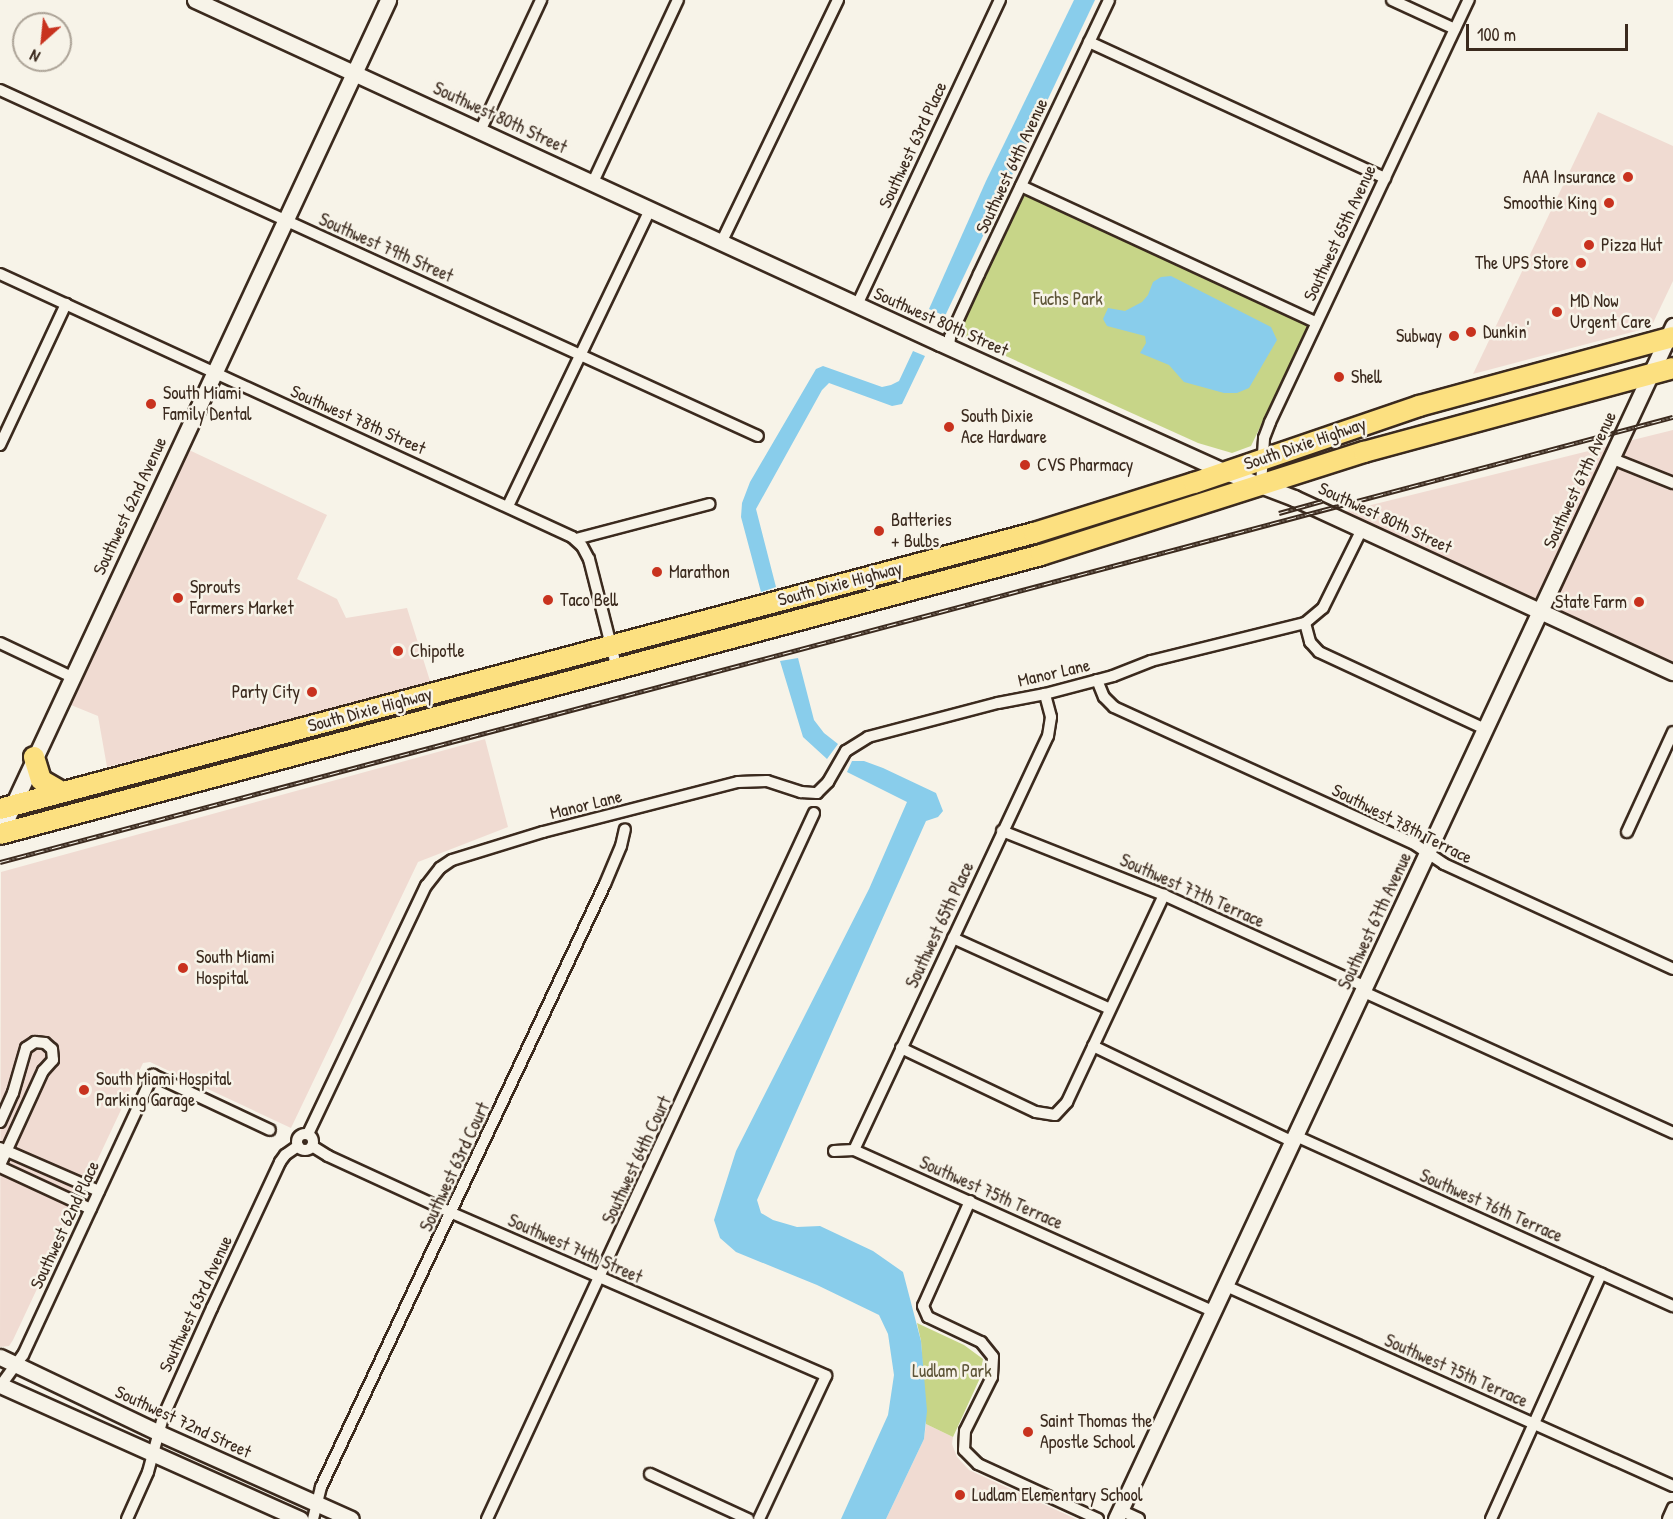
<!DOCTYPE html>
<html>
<head>
<meta charset="utf-8">
<style>
	body { margin:0 }
	#map { position:relative; width:1673px; height:1519px; overflow:hidden; background:#f7f3e8; font-family:"Patrick Hand",sans-serif }
	div>[style] { position:absolute }
	[style*='--x'] { left:calc(var(--x)*1px); top:calc(var(--y)*1px); width:calc(var(--w)*1px); rotate:calc(var(--a)*1deg) }
	.built>* { inset:0; background:#f0dbd2 }
	.green>* { inset:0; background:#c7d588 }
	.water>* { inset:0; background:#89cdeb }
	.roads { filter:drop-shadow(2px 0 #3b2a1e) drop-shadow(-2px 0 #3b2a1e) drop-shadow(0 2px #3b2a1e) drop-shadow(0 -2px #3b2a1e) }
	.street>* { height:10px; margin:-5px; padding:0 5px; transform-origin:5px; border-radius:5px; background:#f7f3e8 }
	.street>.ring { margin:-5px; padding:0; box-sizing:content-box; background:none; border:10px solid #f7f3e8; border-radius:50% }
	.secondary>* { height:15px; margin:-7.5px; padding:0 7.5px; transform-origin:7.5px; border-radius:7.5px; background:#f7f3e8 }
	.highway>* { height:20px; margin:-10px; padding:0 10px; transform-origin:10px; border-radius:10px; background:#fce080 }
	.rail>* { height:5px; margin-top:-2.5px; transform-origin:0; background:repeating-linear-gradient(90deg,#f7f3e8 0 9px,#3b2a1e 0 18px); box-sizing:border-box; border-block:2px solid #3b2a1e }
	.dots>* { width:16px; height:16px; translate:-50% -50%; box-sizing:border-box; border:3px solid #f7f3e8; border-radius:50% }
	span { translate:-50% -50%; white-space:nowrap; text-align:center; line-height:1.15; -webkit-text-stroke:5px #f7f3e8; paint-order:stroke }
	.street-label { font-size:18px; color:#3b2a1e }
	.poi-label { font-size:18px; color:#3b2a1e }
	.right { translate:-100% -50%; text-align:right }
	.left { translate:0 -50%; text-align:left }
	.park-label { font-size:18px; color:#5e5538 }
	.north { position:absolute; left:12px; top:12px; width:60px; height:60px; box-sizing:border-box; background:#f7f3e8; border:2px solid #aca397; border-radius:50%; rotate:207deg; font-size:16px; font-weight:700; line-height:24px; text-align:center; color:#3b2a1e }
	.north::after { content:''; display:block; margin:auto; width:21px; height:27px; background:#c8321e; clip-path:polygon(50% 0,100% 100%,50% 72%,0 100%) }
	.scale { position:absolute; left:1466px; top:24px; width:162px; height:27px; box-sizing:border-box; border:3px solid #3b2a1e; border-top:0; padding-left:8px; font-size:18px; line-height:21px; white-space:nowrap; color:#3b2a1e; -webkit-text-stroke:4px #f7f3e8; paint-order:stroke }
</style>
</head>
<body>
<div id="map">
	<div class="built">
		<i style="clip-path:polygon(1598px 112px,1673px 146px,1673px 281px,1653px 323px,1644px 329px,1473px 374px)"></i>
		<i style="clip-path:polygon(1673px 430px,1673px 662px,1343px 512px)"></i>
		<i style="clip-path:polygon(189px 450px,327px 515px,297px 579px,337px 599px,346px 618px,407px 608px,431px 684px,107px 767px,98px 716px,71px 705px)"></i>
		<i style="clip-path:polygon(485px 739px,508px 827px,418px 862px,291px 1128px,150px 1062px,143px 1063px,13px 1340px,9px 1346px,0 1347px,1px 872px)"></i>
		<i style="clip-path:polygon(926px 1424px,953px 1437px,952px 1444px,957px 1457px,969px 1470px,1076px 1519px,886px 1519px,924px 1439px)"></i>
	</div>
	<div class="green">
		<i style="clip-path:polygon(1024px 194px,1309px 326px,1251px 446px,1232px 453px,1198px 443px,957px 334px)"></i>
		<i style="clip-path:polygon(917px 1323px,964px 1345px,983px 1359px,980px 1378px,953px 1437px,926px 1424px,921px 1341px)"></i>
	</div>
	<div class="water">
		<i style="clip-path:polygon(1074px 0,1095px 0,945px 316px,929px 309px,986px 181px)"></i>
		<i style="clip-path:polygon(1171px 276px,1271px 327px,1277px 340px,1249px 388px,1237px 393px,1224px 393px,1184px 382px,1169px 365px,1140px 353px,1146px 343px,1145px 336px,1107px 326px,1103px 319px,1108px 308px,1125px 311px,1142px 302px,1148px 295px,1153px 282px,1161px 277px)"></i>
		<i style="clip-path:polygon(913px 351px,925px 356px,902px 404px,892px 406px,829px 383px,822px 390px,756px 509px,776px 587px,761px 592px,741px 517px,742px 503px,750px 482px,816px 369px,823px 366px,882px 387px,891px 385px,899px 381px)"></i>
		<i style="clip-path:polygon(798px 658px,814px 720px,824px 733px,838px 744px,827px 759px,803px 737px,780px 661px)"></i>
		<i style="clip-path:polygon(852px 761px,864px 761px,883px 768px,936px 793px,943px 811px,938px 817px,926px 821px,757px 1200px,761px 1213px,773px 1220px,797px 1227px,820px 1226px,873px 1251px,903px 1272px,921px 1341px,927px 1411px,924px 1439px,886px 1519px,841px 1519px,888px 1415px,894px 1375px,888px 1334px,879px 1315px,817px 1285px,736px 1252px,720px 1238px,714px 1220px,736px 1151px,869px 889px,907px 802px,847px 772px)"></i>
	</div>
	<div class="roads">
		<div class="street">
			<i style="--x:1392;--y:0;--w:69;--a:24.7"></i>
			<i style="--x:1089;--y:42;--w:326;--a:24.7"></i>
			<i style="--x:0;--y:90;--w:833;--a:24.54"></i>
			<i style="--x:480;--y:131;--w:145;--a:-65"></i>
			<i style="--x:593;--y:182;--w:201;--a:-65"></i>
			<i style="--x:1021;--y:186;--w:325;--a:24.8"></i>
			<i style="--x:721;--y:243;--w:270;--a:-64.3"></i>
			<i style="--x:0;--y:274;--w:630;--a:24.69"></i>
			<i style="--x:572;--y:537;--w:13;--a:42"></i>
			<i style="--x:582;--y:546;--w:15;--a:62"></i>
			<i style="--x:589;--y:559;--w:114;--a:75.7"></i>
			<i style="--x:857;--y:305;--w:337;--a:-64.9"></i>
			<i style="--x:949;--y:347;--w:10;--a:-84"></i>
			<i style="--x:950;--y:337;--w:69;--a:-65.3"></i>
			<i style="--x:979;--y:274;--w:303;--a:-64.6"></i>
			<i style="--x:0;--y:445;--w:156;--a:-64.9"></i>
			<i style="--x:1613;--y:459;--w:65;--a:21.8"></i>
			<i style="--x:1261;--y:485;--w:47;--a:-86.3"></i>
			<i style="--x:1264;--y:438;--w:17;--a:-69"></i>
			<i style="--x:1270;--y:422;--w:467;--a:-64.8"></i>
			<i style="--x:508;--y:506;--w:329;--a:-64.4"></i>
			<i style="--x:576;--y:539;--w:138;--a:-14.7"></i>
			<i style="--x:1305;--y:623;--w:20;--a:75"></i>
			<i style="--x:1310;--y:642;--w:13;--a:48"></i>
			<i style="--x:1319;--y:652;--w:183;--a:24.9"></i>
			<i style="--x:0;--y:643;--w:80;--a:25.3"></i>
			<i style="--x:1097;--y:680;--w:18;--a:68"></i>
			<i style="--x:1104;--y:697;--w:14;--a:45"></i>
			<i style="--x:1114;--y:707;--w:328;--a:24.5"></i>
			<i style="--x:1413;--y:843;--w:37;--a:34"></i>
			<i style="--x:1444;--y:864;--w:252;--a:24.6"></i>
			<i style="--x:1002;--y:831;--w:174;--a:21.6"></i>
			<i style="--x:1164;--y:895;--w:222;--a:24.5"></i>
			<i style="--x:1627;--y:832;--w:110;--a:-65.3"></i>
			<i style="--x:953;--y:938;--w:172;--a:24.3"></i>
			<i style="--x:1364;--y:992;--w:340;--a:24.5"></i>
			<i style="--x:1093;--y:1046;--w:222;--a:25.6"></i>
			<i style="--x:901;--y:1048;--w:149;--a:25.4"></i>
			<i style="--x:1036;--y:1112;--w:19;--a:9"></i>
			<i style="--x:1055;--y:1115;--w:18;--a:-47"></i>
			<i style="--x:1067;--y:1102;--w:229;--a:-64.9"></i>
			<i style="--x:0;--y:1122;--w:32;--a:-66"></i>
			<i style="--x:13;--y:1093;--w:47;--a:-73.9"></i>
			<i style="--x:26;--y:1048;--w:11;--a:-34"></i>
			<i style="--x:35;--y:1042;--w:10;--a:6"></i>
			<i style="--x:45;--y:1043;--w:9;--a:41"></i>
			<i style="--x:52;--y:1049;--w:11;--a:85"></i>
			<i style="--x:53;--y:1060;--w:15;--a:132"></i>
			<i style="--x:43;--y:1071;--w:103;--a:114.6"></i>
			<i class="ring" style="left:297px;top:1134px;width:6px;height:6px"></i>
			<i style="--x:308;--y:1134;--w:275;--a:-64.6"></i>
			<i style="--x:426;--y:886;--w:23;--a:-52"></i>
			<i style="--x:440;--y:868;--w:14;--a:-34"></i>
			<i style="--x:452;--y:860;--w:95;--a:-17.1"></i>
			<i style="--x:543;--y:832;--w:201;--a:-14.4"></i>
			<i style="--x:738;--y:782;--w:29;--a:-2"></i>
			<i style="--x:767;--y:781;--w:36;--a:18"></i>
			<i style="--x:801;--y:792;--w:16;--a:4"></i>
			<i style="--x:817;--y:793;--w:16;--a:-45"></i>
			<i style="--x:828;--y:782;--w:36;--a:-60"></i>
			<i style="--x:846;--y:751;--w:26;--a:-32"></i>
			<i style="--x:868;--y:737;--w:134;--a:-14.7"></i>
			<i style="--x:998;--y:703;--w:48;--a:-10.8"></i>
			<i style="--x:1045;--y:694;--w:70;--a:-14.8"></i>
			<i style="--x:1113;--y:676;--w:41;--a:-21.5"></i>
			<i style="--x:1151;--y:661;--w:159;--a:-13.9"></i>
			<i style="--x:1305;--y:623;--w:23;--a:-40"></i>
			<i style="--x:1323;--y:608;--w:88;--a:-63.7"></i>
			<i style="--x:1296;--y:1136;--w:414;--a:24.3"></i>
			<i style="--x:312;--y:1146;--w:19;--a:32"></i>
			<i style="--x:328;--y:1156;--w:136;--a:24.7"></i>
			<i style="--x:452;--y:1213;--w:408;--a:23.5"></i>
			<i style="--x:826;--y:1376;--w:158;--a:115.1"></i>
			<i style="--x:0;--y:1148;--w:108;--a:23.5"></i>
			<i style="--x:854;--y:1150;--w:457;--a:-64.9"></i>
			<i style="--x:1048;--y:736;--w:19;--a:-81"></i>
			<i style="--x:1051;--y:717;--w:24;--a:-105"></i>
			<i style="--x:834;--y:1151;--w:20;--a:-3"></i>
			<i style="--x:854;--y:1150;--w:395;--a:24.2"></i>
			<i style="--x:0;--y:1167;--w:100;--a:24.8"></i>
			<i style="--x:970;--y:1201;--w:115;--a:114.1"></i>
			<i style="--x:923;--y:1306;--w:12;--a:66"></i>
			<i style="--x:928;--y:1317;--w:59;--a:25.3"></i>
			<i style="--x:981;--y:1342;--w:19;--a:51"></i>
			<i style="--x:993;--y:1357;--w:20;--a:93"></i>
			<i style="--x:992;--y:1377;--w:60;--a:116.6"></i>
			<i style="--x:965;--y:1431;--w:19;--a:93"></i>
			<i style="--x:964;--y:1450;--w:20;--a:45"></i>
			<i style="--x:978;--y:1464;--w:132;--a:24.6"></i>
			<i style="--x:1226;--y:1286;--w:490;--a:24.1"></i>
			<i style="--x:1;--y:1385;--w:37;--a:-54"></i>
			<i style="--x:23;--y:1355;--w:309;--a:-65.1"></i>
			<i style="--x:153;--y:1075;--w:129;--a:25.2"></i>
			<i style="--x:650;--y:1474;--w:108;--a:24.7"></i>
			<i style="--x:1120;--y:1510;--w:21;--a:25"></i>
			<i style="--x:127;--y:1519;--w:51;--a:-65.9"></i>
			<i style="--x:148;--y:1472;--w:57;--a:-74.7"></i>
			<i style="--x:163;--y:1417;--w:120;--a:-65.8"></i>
			<i style="--x:212;--y:1308;--w:161;--a:-65"></i>
			<i style="--x:280;--y:1162;--w:9;--a:-54"></i>
			<i style="--x:285;--y:1155;--w:16;--a:-35"></i>
			<i style="--x:313;--y:1519;--w:33;--a:-76"></i>
			<i style="--x:321;--y:1487;--w:667;--a:-64.78"></i>
			<i style="--x:605;--y:884;--w:41;--a:-67.2"></i>
			<i style="--x:621;--y:846;--w:17;--a:-77"></i>
			<i style="--x:487;--y:1519;--w:778;--a:-65.15"></i>
			<i style="--x:1491;--y:1519;--w:269;--a:-65.8"></i>
			<i style="--x:1668;--y:1519;--w:12;--a:-66"></i>
		</div>
		<div class="secondary">
			<i style="--x:195;--y:0;--w:820;--a:24.72"></i>
			<i style="--x:940;--y:343;--w:314;--a:24.3"></i>
			<i style="--x:1226;--y:472;--w:73;--a:20.9"></i>
			<i style="--x:1294;--y:498;--w:417;--a:24.7"></i>
			<i style="--x:0;--y:833;--w:919;--a:-65.02"></i>
			<i style="--x:0;--y:1357;--w:176;--a:25.5"></i>
			<i style="--x:159;--y:1433;--w:210;--a:24.1"></i>
			<i style="--x:0;--y:1385;--w:329;--a:24.1"></i>
			<i style="--x:1116;--y:1519;--w:1317;--a:-64.97"></i>
		</div>
		<div class="highway">
			<i style="--x:34;--y:757;--w:24;--a:73"></i>
			<i style="--x:41;--y:780;--w:24;--a:30"></i>
			<i style="--x:0;--y:809;--w:1070;--a:-14.95"></i>
			<i style="--x:1034;--y:533;--w:168;--a:-17.4"></i>
			<i style="--x:1194;--y:483;--w:238;--a:-18.9"></i>
			<i style="--x:1419;--y:406;--w:263;--a:-15.2"></i>
			<i style="--x:0;--y:834;--w:1078;--a:-15"></i>
			<i style="--x:1041;--y:555;--w:339;--a:-17.7"></i>
			<i style="--x:1364;--y:452;--w:320;--a:-15.2"></i>
		</div>
	</div>
	<div class="rail">
		<i style="--x:1279;--y:513;--w:45;--a:-15.6"></i>
		<i style="--x:0;--y:862;--w:1731;--a:-14.9"></i>
	</div>
	<div class="dots">
		<i style="left:1628px;top:177px;background:#c8321e"></i>
		<i style="left:1609px;top:203px;background:#c8321e"></i>
		<i style="left:1589px;top:245px;background:#c8321e"></i>
		<i style="left:1581px;top:263px;background:#c8321e"></i>
		<i style="left:1557px;top:312px;background:#c8321e"></i>
		<i style="left:1471px;top:332px;background:#c8321e"></i>
		<i style="left:1454px;top:336px;background:#c8321e"></i>
		<i style="left:1339px;top:377px;background:#c8321e"></i>
		<i style="left:151px;top:404px;background:#c8321e"></i>
		<i style="left:949px;top:427px;background:#c8321e"></i>
		<i style="left:1025px;top:465px;background:#c8321e"></i>
		<i style="left:879px;top:531px;background:#c8321e"></i>
		<i style="left:657px;top:572px;background:#c8321e"></i>
		<i style="left:178px;top:598px;background:#c8321e"></i>
		<i style="left:548px;top:600px;background:#c8321e"></i>
		<i style="left:1639px;top:602px;background:#c8321e"></i>
		<i style="left:398px;top:651px;background:#c8321e"></i>
		<i style="left:312px;top:692px;background:#c8321e"></i>
		<i style="left:183px;top:968px;background:#c8321e"></i>
		<i style="left:84px;top:1090px;background:#c8321e"></i>
		<i style="left:1028px;top:1432px;background:#c8321e"></i>
		<i style="left:960px;top:1495px;background:#c8321e"></i>
	</div>
	<div class="street-label">
		<span style="left:500px;top:118px;rotate:25deg">Southwest 80th Street</span>
		<span style="left:913px;top:145px;rotate:-65deg">Southwest 63rd Place</span>
		<span style="left:1012px;top:166px;rotate:-65deg">Southwest 64th Avenue</span>
		<span style="left:1340px;top:233px;rotate:-65deg">Southwest 65th Avenue</span>
		<span style="left:386px;top:248px;rotate:24deg">Southwest 79th Street</span>
		<span style="left:941px;top:322px;rotate:24deg">Southwest 80th Street</span>
		<span style="left:358px;top:420px;rotate:24deg">Southwest 78th Street</span>
		<span style="left:1305px;top:444px;rotate:-19deg">South Dixie Highway</span>
		<span style="left:1580px;top:480px;rotate:-65deg">Southwest 67th Avenue</span>
		<span style="left:130px;top:506px;rotate:-65deg">Southwest 62nd Avenue</span>
		<span style="left:1385px;top:518px;rotate:25deg">Southwest 80th Street</span>
		<span style="left:840px;top:584px;rotate:-15deg">South Dixie Highway</span>
		<span style="left:1054px;top:673px;rotate:-13deg">Manor Lane</span>
		<span style="left:370px;top:710px;rotate:-15deg">South Dixie Highway</span>
		<span style="left:586px;top:805px;rotate:-14deg">Manor Lane</span>
		<span style="left:1402px;top:824px;rotate:27deg">Southwest 78th Terrace</span>
		<span style="left:1192px;top:891px;rotate:24deg">Southwest 77th Terrace</span>
		<span style="left:1375px;top:921px;rotate:-65deg">Southwest 67th Avenue</span>
		<span style="left:940px;top:925px;rotate:-65deg">Southwest 65th Place</span>
		<span style="left:637px;top:1160px;rotate:-65deg">Southwest 64th Court</span>
		<span style="left:455px;top:1167px;rotate:-65deg">Southwest 63rd Court</span>
		<span style="left:991px;top:1193px;rotate:24deg">Southwest 75th Terrace</span>
		<span style="left:1491px;top:1206px;rotate:24deg">Southwest 76th Terrace</span>
		<span style="left:65px;top:1225px;rotate:-65deg">Southwest 62nd Place</span>
		<span style="left:575px;top:1249px;rotate:24deg">Southwest 74th Street</span>
		<span style="left:196px;top:1304px;rotate:-65deg">Southwest 63rd Avenue</span>
		<span style="left:1456px;top:1371px;rotate:24deg">Southwest 75th Terrace</span>
		<span style="left:183px;top:1422px;rotate:25deg">Southwest 72nd Street</span>
	</div>
	<div class="poi-label">
		<span class="right" style="left:1616px;top:177px">AAA Insurance</span>
		<span class="right" style="left:1597px;top:203px">Smoothie King</span>
		<span class="left" style="left:1601px;top:245px">Pizza Hut</span>
		<span class="right" style="left:1569px;top:263px">The UPS Store</span>
		<span class="left" style="left:1570px;top:312px">MD Now<br>Urgent Care</span>
		<span class="left" style="left:1483px;top:332px">Dunkin'</span>
		<span class="right" style="left:1442px;top:336px">Subway</span>
		<span class="left" style="left:1351px;top:377px">Shell</span>
		<span class="left" style="left:163px;top:404px">South Miami<br>Family Dental</span>
		<span class="left" style="left:961px;top:427px">South Dixie<br>Ace Hardware</span>
		<span class="left" style="left:1037px;top:465px">CVS Pharmacy</span>
		<span class="left" style="left:891px;top:531px">Batteries<br>+ Bulbs</span>
		<span class="left" style="left:669px;top:572px">Marathon</span>
		<span class="left" style="left:190px;top:598px">Sprouts<br>Farmers Market</span>
		<span class="left" style="left:560px;top:600px">Taco Bell</span>
		<span class="right" style="left:1627px;top:602px">State Farm</span>
		<span class="left" style="left:410px;top:651px">Chipotle</span>
		<span class="right" style="left:300px;top:692px">Party City</span>
		<span class="left" style="left:196px;top:968px">South Miami<br>Hospital</span>
		<span class="left" style="left:96px;top:1090px">South Miami Hospital<br>Parking Garage</span>
		<span class="left" style="left:1040px;top:1432px">Saint Thomas the<br>Apostle School</span>
		<span class="left" style="left:972px;top:1495px">Ludlam Elementary School</span>
	</div>
	<div class="park-label">
		<span style="left:1068px;top:299px">Fuchs Park</span>
		<span style="left:952px;top:1371px">Ludlam Park</span>
	</div>
	<div class="north">N</div>
	<div class="scale">100 m</div>
</div>
</body>
</html>
